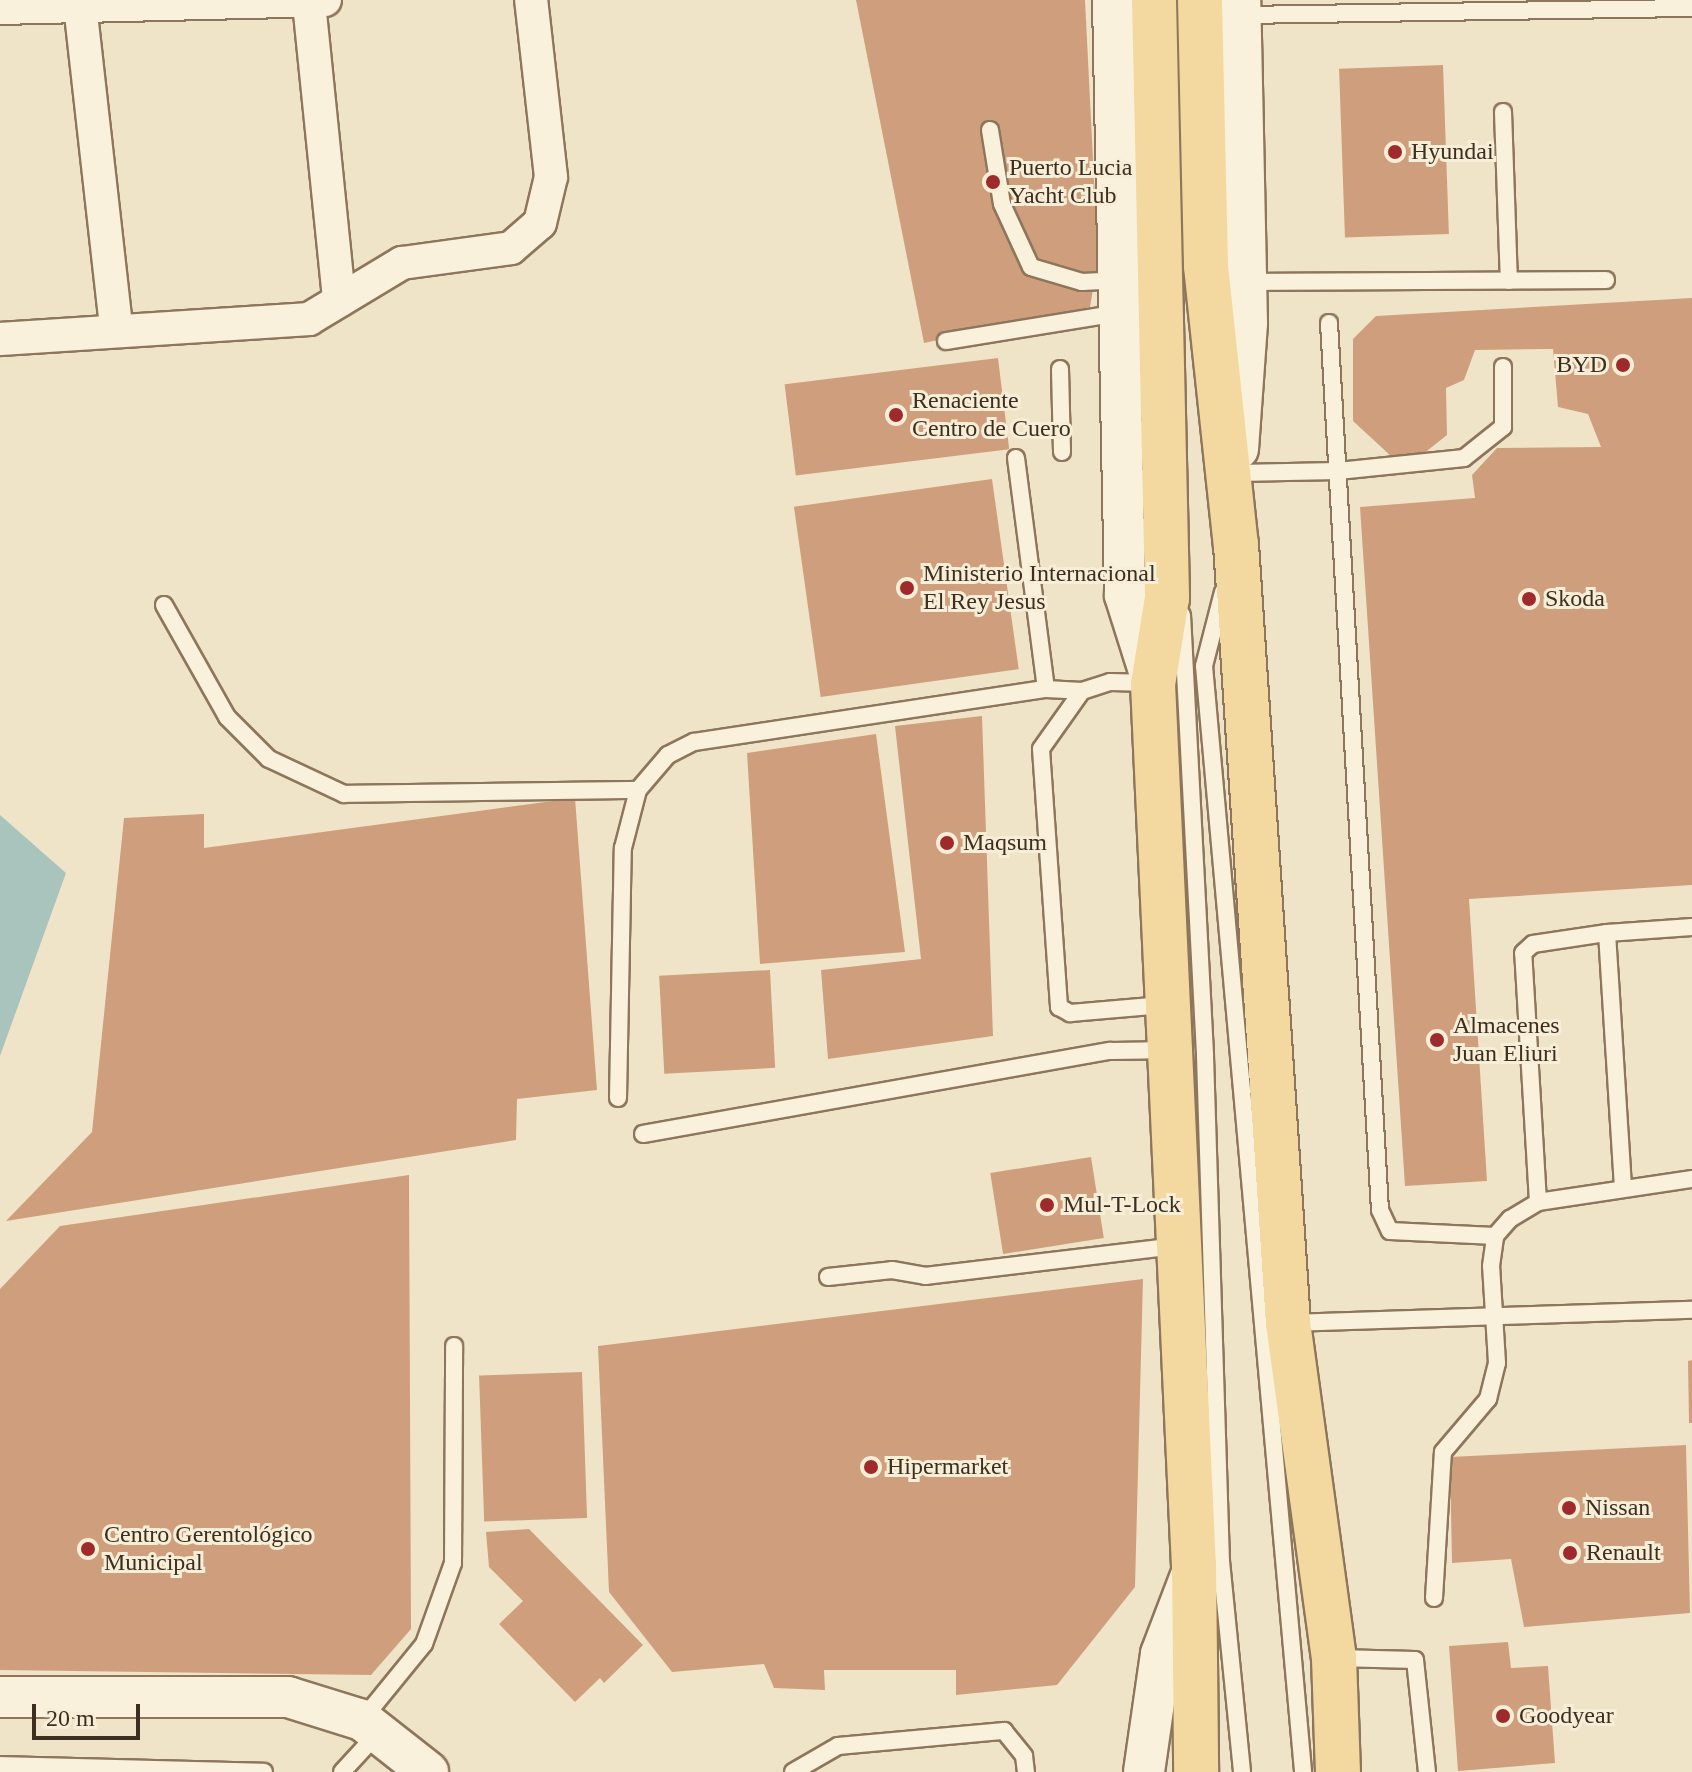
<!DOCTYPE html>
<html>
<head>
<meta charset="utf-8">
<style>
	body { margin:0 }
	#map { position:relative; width:1692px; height:1772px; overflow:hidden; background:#f0e4c8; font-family:"Times New Roman",serif }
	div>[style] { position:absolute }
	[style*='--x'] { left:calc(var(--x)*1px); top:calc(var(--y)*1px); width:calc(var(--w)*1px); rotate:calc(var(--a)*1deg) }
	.water>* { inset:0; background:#a9c4bc }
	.building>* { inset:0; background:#cf9f7d; transform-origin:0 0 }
	.roads { filter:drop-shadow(2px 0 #8d765c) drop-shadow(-2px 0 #8d765c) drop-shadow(0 2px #8d765c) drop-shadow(0 -2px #8d765c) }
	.service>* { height:16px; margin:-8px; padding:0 8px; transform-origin:8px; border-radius:8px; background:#faf1dc }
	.minor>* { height:32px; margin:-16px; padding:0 16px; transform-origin:16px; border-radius:16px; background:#faf1dc }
	.tertiary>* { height:40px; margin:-20px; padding:0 20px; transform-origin:20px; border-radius:20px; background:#faf1dc }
	.primary>* { height:44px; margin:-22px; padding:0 22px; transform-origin:22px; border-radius:22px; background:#f3d9a0 }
	.dots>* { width:22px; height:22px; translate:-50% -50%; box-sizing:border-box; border:4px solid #f7eed8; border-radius:50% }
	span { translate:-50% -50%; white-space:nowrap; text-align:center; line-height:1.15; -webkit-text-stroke:6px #f7eed8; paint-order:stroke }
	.poi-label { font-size:24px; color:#3d2e20 }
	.left { translate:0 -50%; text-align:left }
	.right { translate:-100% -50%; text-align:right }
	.scale { position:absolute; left:32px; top:1704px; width:108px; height:36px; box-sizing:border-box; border:4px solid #3d2e20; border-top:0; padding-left:10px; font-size:24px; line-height:28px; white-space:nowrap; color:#3d2e20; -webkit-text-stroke:6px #f7eed8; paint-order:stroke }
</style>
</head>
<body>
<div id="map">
	<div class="water">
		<i style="clip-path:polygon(0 815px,66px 873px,0 1056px)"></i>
	</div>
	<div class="building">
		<i style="clip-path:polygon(856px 0,1085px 0,1098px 260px,1090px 307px,924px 343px)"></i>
		<i style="left:1443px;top:65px;width:169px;height:104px;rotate:88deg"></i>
		<i style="clip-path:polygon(1692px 298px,1692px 885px,1469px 899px,1487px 1181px,1405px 1186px,1360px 507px,1475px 498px,1472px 475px,1497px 448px,1601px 447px,1588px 414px,1558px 407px,1553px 349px,1475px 350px,1464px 380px,1446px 388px,1447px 435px,1418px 458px,1392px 457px,1353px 421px,1353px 339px,1376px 316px)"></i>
		<i style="left:998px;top:358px;width:92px;height:215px;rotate:83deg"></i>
		<i style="left:992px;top:479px;width:192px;height:200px;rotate:82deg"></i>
		<i style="clip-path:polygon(982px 716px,993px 1036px,828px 1059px,821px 970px,921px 959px,895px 726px)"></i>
		<i style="clip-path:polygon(876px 734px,905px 952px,760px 964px,747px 753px)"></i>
		<i style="clip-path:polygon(575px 798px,597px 1090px,517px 1099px,516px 1140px,6px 1221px,92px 1132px,124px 818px,204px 814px,204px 848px)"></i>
		<i style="left:770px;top:970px;width:98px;height:111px;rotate:87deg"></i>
		<i style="left:1091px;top:1157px;width:82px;height:102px;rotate:81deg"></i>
		<i style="clip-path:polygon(409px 1175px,411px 1629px,371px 1675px,0 1670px,0 1289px,60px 1226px)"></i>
		<i style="clip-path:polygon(1143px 1279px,1135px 1587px,1057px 1685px,956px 1695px,956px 1670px,824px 1670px,825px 1690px,774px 1688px,764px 1664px,672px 1672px,609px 1592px,598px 1346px)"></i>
		<i style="clip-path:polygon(1692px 1360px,1692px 1423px,1689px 1423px,1688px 1361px)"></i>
		<i style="left:582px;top:1372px;width:146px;height:103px;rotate:88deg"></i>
		<i style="clip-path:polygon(1686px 1445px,1690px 1613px,1524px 1627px,1511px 1559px,1452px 1563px,1450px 1457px)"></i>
		<i style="clip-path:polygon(529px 1529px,643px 1645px,604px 1683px,600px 1678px,575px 1702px,499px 1624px,523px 1601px,489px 1567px,486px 1532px)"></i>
		<i style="clip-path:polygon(1508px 1642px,1511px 1668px,1548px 1666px,1555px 1763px,1458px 1771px,1449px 1646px)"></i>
	</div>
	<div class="roads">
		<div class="service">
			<i style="--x:1242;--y:15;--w:450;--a:-0.9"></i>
			<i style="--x:1503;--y:112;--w:169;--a:88"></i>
			<i style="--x:990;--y:130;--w:75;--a:80.8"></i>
			<i style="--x:1002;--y:204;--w:69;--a:65.3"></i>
			<i style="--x:1031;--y:267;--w:53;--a:16.4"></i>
			<i style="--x:1082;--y:282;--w:35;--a:-3"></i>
			<i style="--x:1246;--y:282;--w:360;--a:-0.3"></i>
			<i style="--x:1329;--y:323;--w:888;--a:86.71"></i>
			<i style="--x:1380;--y:1210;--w:23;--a:65"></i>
			<i style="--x:1390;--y:1231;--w:105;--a:2.7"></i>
			<i style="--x:946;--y:341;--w:174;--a:-9.2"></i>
			<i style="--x:1060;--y:369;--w:83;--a:88.6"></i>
			<i style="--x:1016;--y:458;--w:233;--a:82.6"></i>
			<i style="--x:1237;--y:473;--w:101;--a:-1.1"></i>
			<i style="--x:1338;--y:471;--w:127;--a:-5.9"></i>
			<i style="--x:1464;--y:458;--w:50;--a:-38.5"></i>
			<i style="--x:1503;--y:427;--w:60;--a:-90"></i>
			<i style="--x:1223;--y:592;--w:76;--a:104.4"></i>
			<i style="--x:1204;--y:666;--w:1110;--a:84.88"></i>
			<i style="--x:164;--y:605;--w:129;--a:60.6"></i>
			<i style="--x:227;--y:717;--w:59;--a:45"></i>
			<i style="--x:269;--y:759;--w:83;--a:25"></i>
			<i style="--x:344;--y:794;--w:294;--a:-0.8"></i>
			<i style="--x:1182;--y:615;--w:442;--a:87"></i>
			<i style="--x:1205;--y:1056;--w:505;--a:88.19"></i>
			<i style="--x:1221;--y:1561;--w:212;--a:84.3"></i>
			<i style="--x:1151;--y:683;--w:41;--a:-178.6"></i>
			<i style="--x:1110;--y:682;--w:29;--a:162"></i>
			<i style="--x:1082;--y:691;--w:71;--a:125.3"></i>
			<i style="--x:1041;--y:749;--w:259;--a:86"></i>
			<i style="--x:1059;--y:1007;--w:13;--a:29"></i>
			<i style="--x:1070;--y:1013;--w:94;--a:-4.9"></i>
			<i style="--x:1607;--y:933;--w:255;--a:86.4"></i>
			<i style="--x:618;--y:1098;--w:250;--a:-88.9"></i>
			<i style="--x:623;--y:848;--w:60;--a:-75.5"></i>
			<i style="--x:638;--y:790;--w:46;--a:-49.4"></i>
			<i style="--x:668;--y:755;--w:29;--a:-27"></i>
			<i style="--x:694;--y:742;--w:356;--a:-8.6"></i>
			<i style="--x:1046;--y:689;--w:36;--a:3"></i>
			<i style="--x:643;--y:1134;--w:475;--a:-10.1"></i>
			<i style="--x:1111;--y:1051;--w:57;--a:-1"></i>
			<i style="--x:1538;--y:1202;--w:249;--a:-93.4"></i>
			<i style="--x:1523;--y:953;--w:13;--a:-42"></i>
			<i style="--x:1533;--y:944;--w:75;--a:-8.5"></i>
			<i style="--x:1607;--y:933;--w:85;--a:-4"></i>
			<i style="--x:828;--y:1277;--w:64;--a:-6.2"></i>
			<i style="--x:892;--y:1270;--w:34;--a:10"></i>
			<i style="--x:925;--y:1276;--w:254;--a:-6.8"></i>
			<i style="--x:1290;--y:1323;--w:402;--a:-1.9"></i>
			<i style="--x:1434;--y:1598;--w:146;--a:-86.5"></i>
			<i style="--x:1443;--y:1452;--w:70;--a:-49.7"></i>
			<i style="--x:1488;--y:1399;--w:37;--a:-76"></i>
			<i style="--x:1497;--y:1363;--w:97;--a:-93.5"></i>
			<i style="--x:1491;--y:1266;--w:30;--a:-82"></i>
			<i style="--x:1495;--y:1236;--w:23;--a:-49"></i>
			<i style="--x:1510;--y:1219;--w:33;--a:-31"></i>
			<i style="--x:1538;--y:1202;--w:156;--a:-8.5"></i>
			<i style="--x:1336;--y:1658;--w:79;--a:1.5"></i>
			<i style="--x:1415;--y:1660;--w:113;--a:83.9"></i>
			<i style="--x:362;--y:1720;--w:98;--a:-50.8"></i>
			<i style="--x:424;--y:1644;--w:86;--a:-70.3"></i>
			<i style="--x:453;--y:1563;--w:217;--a:-89.7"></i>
			<i style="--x:0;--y:1765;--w:264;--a:1.5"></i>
			<i style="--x:342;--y:1772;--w:53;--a:-47.3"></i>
			<i style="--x:793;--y:1772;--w:52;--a:-30"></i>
			<i style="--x:838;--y:1746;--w:167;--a:-5.2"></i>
			<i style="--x:1004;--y:1731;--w:32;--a:51"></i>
			<i style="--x:1024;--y:1756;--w:16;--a:83"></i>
		</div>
		<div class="minor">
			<i style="--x:309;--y:3;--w:299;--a:84.2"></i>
			<i style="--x:80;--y:5;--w:324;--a:83.6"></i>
			<i style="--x:0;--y:8;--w:325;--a:-1.4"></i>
			<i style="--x:0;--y:339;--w:310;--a:-3.7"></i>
			<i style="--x:309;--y:319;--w:109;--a:-31.1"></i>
			<i style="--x:402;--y:263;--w:110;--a:-7.8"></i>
			<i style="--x:511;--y:248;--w:38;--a:-41"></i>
			<i style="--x:540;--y:223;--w:47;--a:-76.6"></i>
			<i style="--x:551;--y:177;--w:178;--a:-96.4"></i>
		</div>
		<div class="tertiary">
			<i style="--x:1113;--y:0;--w:595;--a:88.84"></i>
			<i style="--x:1125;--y:595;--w:93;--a:72.5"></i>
			<i style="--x:1238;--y:449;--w:126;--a:-85.9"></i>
			<i style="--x:1247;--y:323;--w:323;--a:-91.2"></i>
			<i style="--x:0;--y:1697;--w:288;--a:0"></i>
			<i style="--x:288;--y:1697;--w:77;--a:17.3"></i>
			<i style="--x:362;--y:1720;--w:84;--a:38.2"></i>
			<i style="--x:1144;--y:1772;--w:119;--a:-81.8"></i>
			<i style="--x:1161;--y:1654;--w:87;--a:-69.1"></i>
		</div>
		<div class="primary">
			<i style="--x:1154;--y:0;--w:598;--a:88.75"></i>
			<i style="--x:1167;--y:598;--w:87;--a:99.2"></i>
			<i style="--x:1153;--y:684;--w:882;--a:87.34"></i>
			<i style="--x:1194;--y:1565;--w:207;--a:89.4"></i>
			<i style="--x:1200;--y:0;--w:266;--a:88.7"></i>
			<i style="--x:1206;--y:266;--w:281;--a:83.9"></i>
			<i style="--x:1236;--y:545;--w:780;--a:86.18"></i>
			<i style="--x:1288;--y:1323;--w:338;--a:82.2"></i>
			<i style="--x:1334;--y:1658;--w:114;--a:88"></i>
		</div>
	</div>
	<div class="dots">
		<i style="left:1395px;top:152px;background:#9e2a2b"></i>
		<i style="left:993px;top:182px;background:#9e2a2b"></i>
		<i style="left:1623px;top:365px;background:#9e2a2b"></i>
		<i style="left:896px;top:415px;background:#9e2a2b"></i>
		<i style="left:907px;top:588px;background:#9e2a2b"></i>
		<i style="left:1529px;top:599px;background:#9e2a2b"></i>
		<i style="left:947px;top:843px;background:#9e2a2b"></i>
		<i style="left:1437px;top:1040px;background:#9e2a2b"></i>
		<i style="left:1047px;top:1205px;background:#9e2a2b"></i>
		<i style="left:871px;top:1467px;background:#9e2a2b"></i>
		<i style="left:1569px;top:1508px;background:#9e2a2b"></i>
		<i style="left:88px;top:1549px;background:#9e2a2b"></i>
		<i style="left:1570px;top:1553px;background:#9e2a2b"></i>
		<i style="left:1503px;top:1716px;background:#9e2a2b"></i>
	</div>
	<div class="poi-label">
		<span class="left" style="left:1411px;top:152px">Hyundai</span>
		<span class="left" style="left:1009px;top:182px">Puerto Lucia<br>Yacht Club</span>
		<span class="right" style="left:1607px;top:365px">BYD</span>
		<span class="left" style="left:912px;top:415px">Renaciente<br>Centro de Cuero</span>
		<span class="left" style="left:923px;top:588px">Ministerio Internacional<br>El Rey Jesus</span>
		<span class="left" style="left:1545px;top:599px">Skoda</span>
		<span class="left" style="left:963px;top:843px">Maqsum</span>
		<span class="left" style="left:1453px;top:1040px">Almacenes<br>Juan Eliuri</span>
		<span class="left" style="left:1063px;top:1205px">Mul-T-Lock</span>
		<span class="left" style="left:887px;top:1467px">Hipermarket</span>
		<span class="left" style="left:1585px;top:1508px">Nissan</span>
		<span class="left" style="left:104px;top:1549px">Centro Gerentológico<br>Municipal</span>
		<span class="left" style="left:1586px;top:1553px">Renault</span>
		<span class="left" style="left:1519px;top:1716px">Goodyear</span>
	</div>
	<div class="scale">20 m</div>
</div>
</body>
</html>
